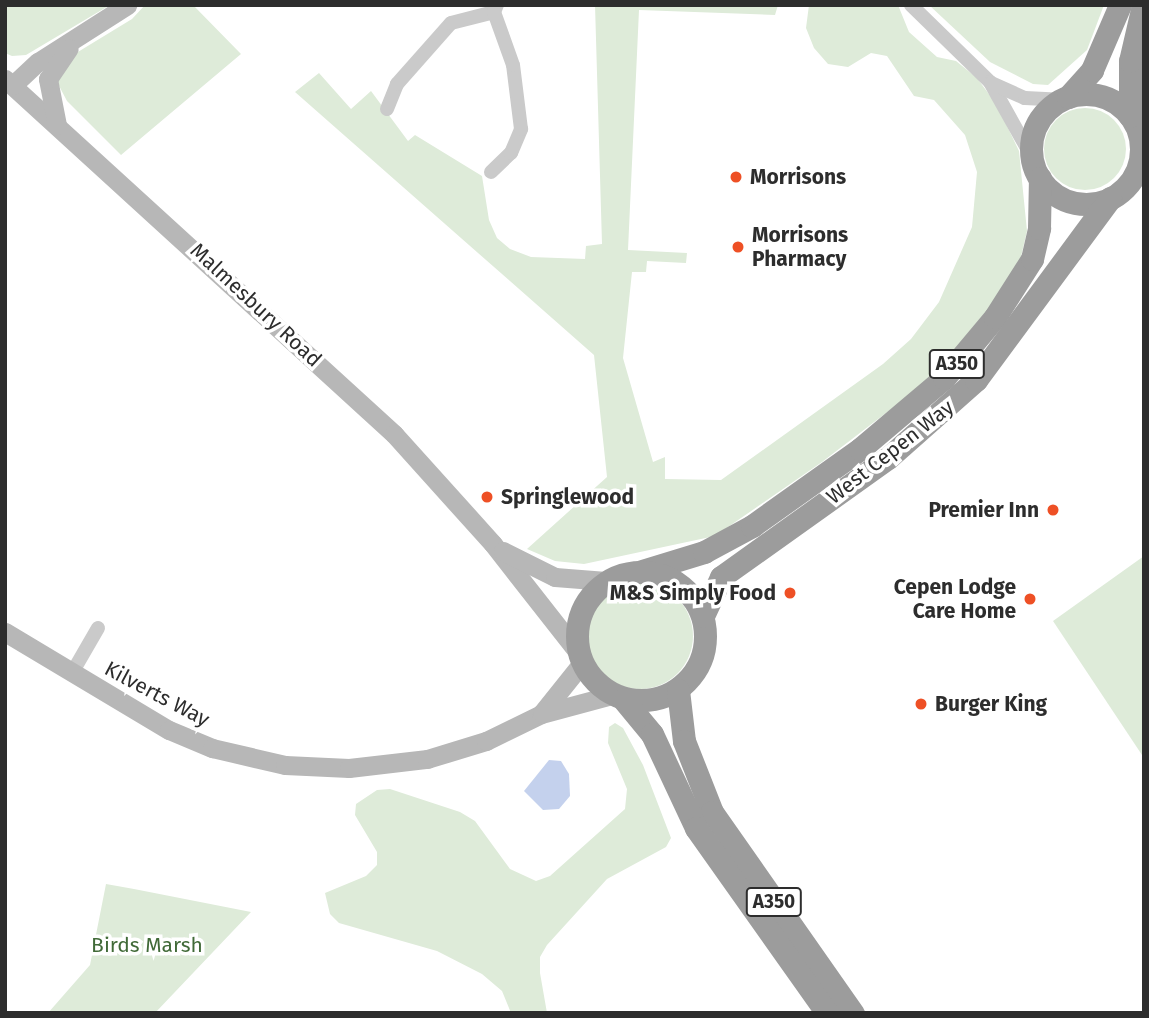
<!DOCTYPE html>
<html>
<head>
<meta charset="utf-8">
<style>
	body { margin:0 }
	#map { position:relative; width:1149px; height:1018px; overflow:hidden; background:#fff; font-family:"Fira Sans",sans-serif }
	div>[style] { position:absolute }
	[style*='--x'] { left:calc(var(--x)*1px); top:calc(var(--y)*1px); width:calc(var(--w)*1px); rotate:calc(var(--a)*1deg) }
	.green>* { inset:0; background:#deebd9 }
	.round { border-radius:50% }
	.water>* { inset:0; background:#c4d1ed }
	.minor>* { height:14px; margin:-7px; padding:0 7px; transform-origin:7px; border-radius:7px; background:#cacaca }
	.secondary>* { height:19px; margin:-9.5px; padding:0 9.5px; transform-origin:9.5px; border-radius:9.5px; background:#b7b7b7 }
	.trunk>* { height:23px; margin:-11.5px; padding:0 11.5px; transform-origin:11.5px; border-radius:11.5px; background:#9c9c9c }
	.trunk>.ring { margin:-11.5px; padding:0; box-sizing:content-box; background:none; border:23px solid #9c9c9c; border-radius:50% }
	.dots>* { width:19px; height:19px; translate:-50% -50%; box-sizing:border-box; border:4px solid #fff; border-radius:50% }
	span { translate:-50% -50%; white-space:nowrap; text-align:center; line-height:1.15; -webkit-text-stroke:7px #fff; paint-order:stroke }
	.shield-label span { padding:2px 5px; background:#fff; border:2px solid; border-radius:5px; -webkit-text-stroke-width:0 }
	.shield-label { font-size:19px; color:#2d2d2d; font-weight:700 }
	.poi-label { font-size:21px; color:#2d2d2d; font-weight:700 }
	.left { translate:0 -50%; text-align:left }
	.right { translate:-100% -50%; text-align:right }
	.street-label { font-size:21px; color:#2d2d2d }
	.park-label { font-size:21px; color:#416a38 }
	.frame { position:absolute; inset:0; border:7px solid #2d2d2d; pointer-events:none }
</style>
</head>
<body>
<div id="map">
	<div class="green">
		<i style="clip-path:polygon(5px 5px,110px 5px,26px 55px,12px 56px,5px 53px)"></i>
		<i style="clip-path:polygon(145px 5px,193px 5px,241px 54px,121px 155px,67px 101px,57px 82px,68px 58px,132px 19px)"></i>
		<i style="clip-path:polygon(595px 5px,778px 5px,775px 15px,639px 10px,628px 250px,687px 253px,686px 263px,647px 261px,646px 272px,632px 272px,623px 358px,653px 462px,665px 457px,665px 479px,721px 480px,883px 364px,911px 339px,939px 302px,972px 227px,977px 172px,965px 135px,934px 100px,914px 96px,887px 56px,871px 53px,848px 67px,828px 64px,814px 48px,806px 28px,809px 5px,898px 5px,909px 32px,937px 57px,956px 61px,977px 78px,997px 105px,1019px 151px,1027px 231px,1020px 261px,1004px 290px,929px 380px,822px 462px,715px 536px,584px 564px,555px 561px,527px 549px,607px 477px,594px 355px,295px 92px,319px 73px,351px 109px,371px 91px,408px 141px,415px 135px,482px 176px,489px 220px,497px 238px,510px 249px,531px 257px,585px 259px,586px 246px,602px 244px)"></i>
		<i style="clip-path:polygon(929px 5px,1104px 5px,1087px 50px,1048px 85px,1033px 84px,990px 62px)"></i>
		<i class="round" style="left:1044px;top:108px;width:82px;height:82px"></i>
		<i style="clip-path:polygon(1144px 556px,1144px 758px,1053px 621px)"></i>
		<i class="round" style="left:587px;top:583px;width:106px;height:106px"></i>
		<i style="clip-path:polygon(615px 723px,623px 728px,643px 765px,671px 838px,666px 847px,607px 879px,547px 945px,540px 957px,540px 973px,547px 1013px,511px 1013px,502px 991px,482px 974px,437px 951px,339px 923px,330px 914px,325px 893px,366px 876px,377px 865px,377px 852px,355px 815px,356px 804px,377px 790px,390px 789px,460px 812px,475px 821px,510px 869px,536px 881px,550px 876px,625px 809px,627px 789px,608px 743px,609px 727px)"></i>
		<i style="clip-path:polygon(106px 884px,134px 889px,251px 912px,155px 1013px,48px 1013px,90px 965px)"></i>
	</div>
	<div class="water">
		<i style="clip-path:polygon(549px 760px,561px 761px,569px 774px,570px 796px,559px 809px,543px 810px,524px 791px)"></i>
	</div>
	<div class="minor">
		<i style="--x:911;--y:5;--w:110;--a:44.3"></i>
		<i style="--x:990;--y:82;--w:86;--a:60.8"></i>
		<i style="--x:991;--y:83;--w:37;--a:24"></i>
		<i style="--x:1025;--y:98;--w:35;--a:3"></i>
		<i style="--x:387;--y:109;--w:27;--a:-68"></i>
		<i style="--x:397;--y:84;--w:81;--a:-48.5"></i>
		<i style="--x:451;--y:23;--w:44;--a:-14.3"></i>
		<i style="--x:494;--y:12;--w:8;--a:-67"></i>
		<i style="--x:491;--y:172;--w:28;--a:-44"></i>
		<i style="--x:511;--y:153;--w:26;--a:-67"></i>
		<i style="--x:521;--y:129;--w:64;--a:-97.1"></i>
		<i style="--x:513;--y:65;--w:56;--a:-109.7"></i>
		<i style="--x:72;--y:673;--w:52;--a:-60"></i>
	</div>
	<div class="secondary">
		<i style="--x:5;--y:79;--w:527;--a:42.38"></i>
		<i style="--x:394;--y:434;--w:148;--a:48"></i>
		<i style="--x:493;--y:544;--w:141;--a:51.9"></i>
		<i style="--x:13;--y:85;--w:34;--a:-43"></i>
		<i style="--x:38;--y:62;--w:106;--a:-32.6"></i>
		<i style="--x:57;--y:125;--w:47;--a:-101.1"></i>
		<i style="--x:48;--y:79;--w:37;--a:-56"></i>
		<i style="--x:503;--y:551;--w:58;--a:26.6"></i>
		<i style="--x:555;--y:577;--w:51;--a:4.5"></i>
		<i style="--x:5;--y:632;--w:191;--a:30.9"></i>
		<i style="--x:169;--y:730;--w:47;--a:22.7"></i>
		<i style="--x:212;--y:748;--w:75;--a:13.1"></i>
		<i style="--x:285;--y:765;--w:64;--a:2.7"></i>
		<i style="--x:349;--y:768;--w:79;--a:-6.6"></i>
		<i style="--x:427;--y:759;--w:62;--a:-17"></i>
		<i style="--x:486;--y:741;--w:61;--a:-26.1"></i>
		<i style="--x:541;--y:714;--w:73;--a:-15"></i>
		<i style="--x:542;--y:713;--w:64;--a:-51.3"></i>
	</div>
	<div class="trunk">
		<i class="ring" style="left:1031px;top:94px;width:87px;height:87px"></i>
		<i style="--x:1068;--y:97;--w:36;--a:-48"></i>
		<i style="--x:1092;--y:70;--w:71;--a:-66.7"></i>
		<i style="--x:1130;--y:116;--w:55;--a:-90"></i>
		<i style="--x:1130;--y:61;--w:57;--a:-76.9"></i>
		<i style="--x:642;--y:571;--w:65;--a:-17"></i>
		<i style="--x:704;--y:552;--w:55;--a:-28.4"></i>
		<i style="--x:752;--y:526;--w:133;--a:-35.5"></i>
		<i style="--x:860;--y:449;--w:110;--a:-40.2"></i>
		<i style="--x:944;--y:378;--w:80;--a:-50.1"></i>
		<i style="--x:995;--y:317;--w:69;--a:-57.5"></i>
		<i style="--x:1032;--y:259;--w:32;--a:-77"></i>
		<i style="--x:1039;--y:228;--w:50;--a:-88.9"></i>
		<i class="ring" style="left:577px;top:572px;width:105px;height:105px"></i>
		<i style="--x:703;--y:616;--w:43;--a:-65.2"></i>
		<i style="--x:721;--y:577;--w:205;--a:-35.5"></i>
		<i style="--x:888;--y:458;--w:118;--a:-41.6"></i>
		<i style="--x:976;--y:380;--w:226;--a:-53.6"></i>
		<i style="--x:678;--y:690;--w:51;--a:83.3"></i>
		<i style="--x:684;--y:741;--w:76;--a:68.5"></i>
		<i style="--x:712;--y:812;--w:246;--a:55"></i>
		<i style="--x:623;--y:699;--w:45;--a:50.4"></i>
		<i style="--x:652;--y:734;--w:104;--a:64.9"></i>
		<i style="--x:696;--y:828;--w:227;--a:54.7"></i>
	</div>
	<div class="dots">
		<i style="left:736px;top:177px;background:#ee5025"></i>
		<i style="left:738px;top:247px;background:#ee5025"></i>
		<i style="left:487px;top:497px;background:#ee5025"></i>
		<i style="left:1053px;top:510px;background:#ee5025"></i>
		<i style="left:790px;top:593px;background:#ee5025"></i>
		<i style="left:1030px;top:599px;background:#ee5025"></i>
		<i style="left:921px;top:704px;background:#ee5025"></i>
	</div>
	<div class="shield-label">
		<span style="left:957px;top:364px">A350</span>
		<span style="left:774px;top:902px">A350</span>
	</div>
	<div class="poi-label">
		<span class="left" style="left:750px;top:177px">Morrisons</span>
		<span class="left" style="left:752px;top:247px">Morrisons<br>Pharmacy</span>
		<span class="left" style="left:501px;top:497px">Springlewood</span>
		<span class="right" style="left:1039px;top:510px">Premier Inn</span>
		<span class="right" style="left:1016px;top:599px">Cepen Lodge<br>Care Home</span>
		<span class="right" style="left:776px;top:593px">M&amp;S Simply Food</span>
		<span class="left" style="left:935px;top:704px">Burger King</span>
	</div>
	<div class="street-label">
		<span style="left:256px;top:305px;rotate:43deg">Malmesbury Road</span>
		<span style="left:890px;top:452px;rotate:-38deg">West Cepen Way</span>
		<span style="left:157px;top:694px;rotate:28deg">Kilverts Way</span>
	</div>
	<div class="park-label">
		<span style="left:147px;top:945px">Birds Marsh</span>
	</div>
	<div class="frame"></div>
</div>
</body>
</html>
